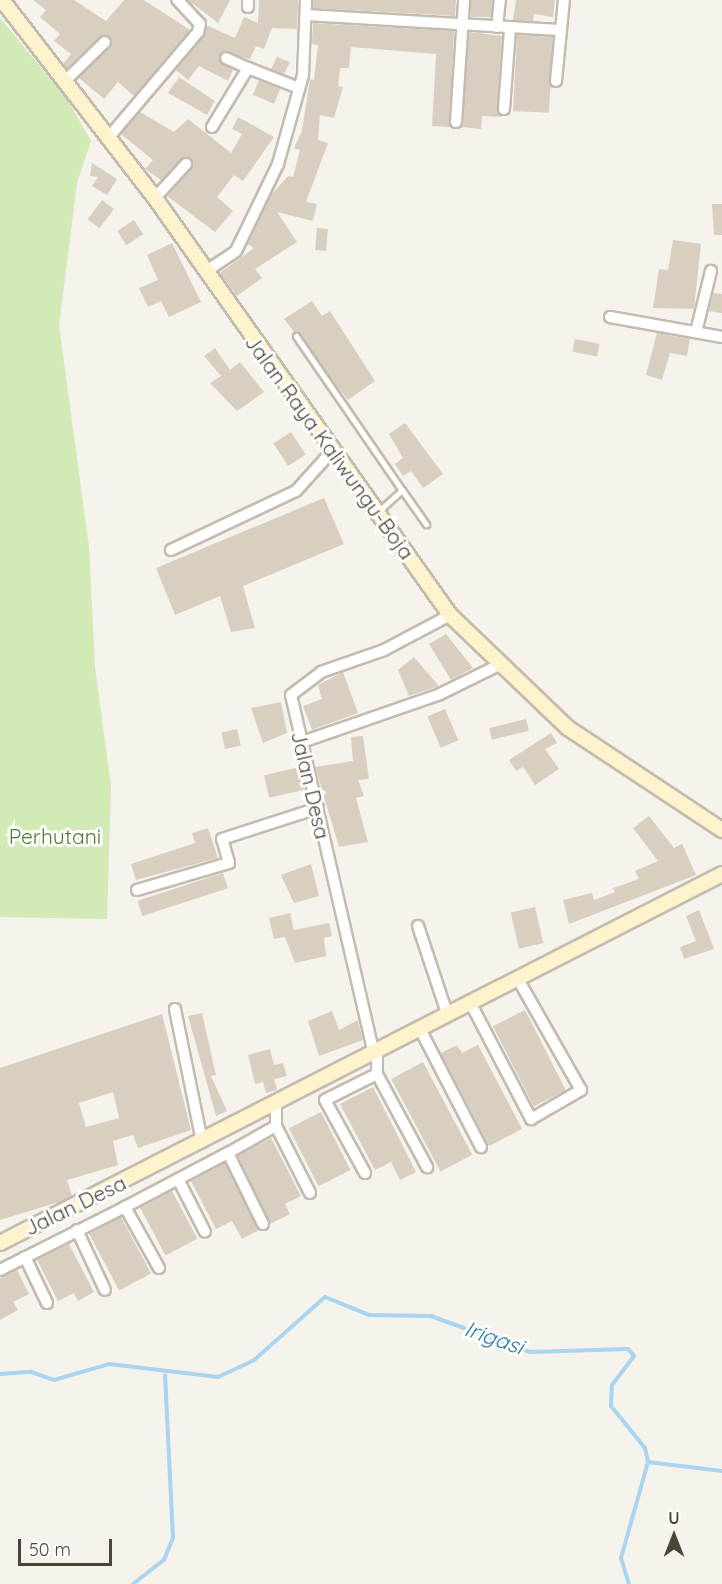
<!DOCTYPE html>
<html>
<head>
<meta charset="utf-8">
<style>
	body { margin:0 }
	#map { position:relative; width:722px; height:1584px; overflow:hidden; background:#f6f3ec; font-family:Quicksand,sans-serif }
	div>[style] { position:absolute }
	[style*='--x'] { left:calc(var(--x)*1px); top:calc(var(--y)*1px); width:calc(var(--w)*1px); rotate:calc(var(--a)*1deg) }
	.green>* { inset:0; background:#d2eab5 }
	.stream>* { height:4px; margin:-2px; padding:0 2px; transform-origin:2px; border-radius:2px; background:#a9d4f2 }
	.building>* { inset:0; background:#d8cfc1; transform-origin:0 0 }
	.roads { filter:drop-shadow(2px 0 #c2bbae) drop-shadow(-2px 0 #c2bbae) drop-shadow(0 2px #c2bbae) drop-shadow(0 -2px #c2bbae) }
	.lane>* { height:5px; margin:-2.5px; padding:0 2.5px; transform-origin:2.5px; border-radius:2.5px; background:#fff }
	.street>* { height:10px; margin:-5px; padding:0 5px; transform-origin:5px; border-radius:5px; background:#fff }
	.secondary>* { height:14px; margin:-7px; padding:0 7px; transform-origin:7px; border-radius:7px; background:#fff3cd }
	span { translate:-50% -50%; white-space:nowrap; text-align:center; line-height:1.15; -webkit-text-stroke:6px #fff; paint-order:stroke }
	.street-label { font-size:21px; color:#4b4439 }
	.park-label { font-size:21px; color:#4a7f2a }
	.water-label { font-size:22px; color:#2e7ab2; font-style:italic }
	.north { position:absolute; left:644px; top:1506px; width:60px; height:60px; -webkit-text-stroke:4px #fff; paint-order:stroke; rotate:0deg; font-size:16px; font-weight:700; line-height:24px; text-align:center; color:#4b4439 }
	.north::after { content:''; display:block; margin:auto; width:21px; height:27px; background:#4b4439; clip-path:polygon(50% 0,100% 100%,50% 72%,0 100%) }
	.scale { position:absolute; left:18px; top:1539px; width:94px; height:27px; box-sizing:border-box; border:3px solid #4b4439; border-top:0; padding-left:8px; font-size:18px; line-height:21px; white-space:nowrap; color:#4b4439; -webkit-text-stroke:4px #fff; paint-order:stroke }
</style>
</head>
<body>
<div id="map">
	<div class="green">
		<i style="clip-path:polygon(0 18px,67px 99px,91px 141px,77px 183px,59px 325px,89px 547px,95px 667px,111px 786px,107px 919px,0 917px)"></i>
	</div>
	<div class="stream">
		<i style="--x:0;--y:1374;--w:31;--a:-4"></i>
		<i style="--x:31;--y:1372;--w:24;--a:19"></i>
		<i style="--x:54;--y:1380;--w:57;--a:-16.2"></i>
		<i style="--x:109;--y:1364;--w:110;--a:6.8"></i>
		<i style="--x:218;--y:1377;--w:38;--a:-25"></i>
		<i style="--x:253;--y:1361;--w:96;--a:-41.6"></i>
		<i style="--x:325;--y:1297;--w:48;--a:22.2"></i>
		<i style="--x:369;--y:1315;--w:62;--a:0.9"></i>
		<i style="--x:431;--y:1316;--w:105;--a:20"></i>
		<i style="--x:530;--y:1352;--w:98;--a:-1.8"></i>
		<i style="--x:628;--y:1349;--w:9;--a:49"></i>
		<i style="--x:634;--y:1356;--w:36;--a:127"></i>
		<i style="--x:612;--y:1385;--w:21;--a:93"></i>
		<i style="--x:611;--y:1406;--w:54;--a:51"></i>
		<i style="--x:645;--y:1448;--w:14;--a:78"></i>
		<i style="--x:648;--y:1462;--w:100;--a:105.7"></i>
		<i style="--x:621;--y:1558;--w:27;--a:73"></i>
		<i style="--x:648;--y:1462;--w:75;--a:6.9"></i>
		<i style="--x:133;--y:1584;--w:39;--a:-38"></i>
		<i style="--x:164;--y:1560;--w:24;--a:-68"></i>
		<i style="--x:173;--y:1538;--w:163;--a:-92.8"></i>
	</div>
	<div class="building">
		<i style="clip-path:polygon(33px 0,74px 0,106px 21px,124px 0,144px 0,190px 30px,134px 96px,118px 82px,104px 99px,79px 78px,110px 47px,111px 37px,100px 36px,67px 68px,63px 64px,71px 54px,54px 41px,60px 34px,40px 17px,46px 10px)"></i>
		<i style="clip-path:polygon(188px 0,230px 0,218px 23px)"></i>
		<i style="clip-path:polygon(259px 0,298px 0,297px 29px,272px 28px,264px 49px,256px 46px,250px 59px,221px 52px,220px 62px,233px 70px,228px 81px,199px 66px,188px 80px,176px 70px,208px 26px,235px 38px,244px 17px,258px 23px)"></i>
		<i style="clip-path:polygon(313px 0,456px 0,455px 16px,313px 8px)"></i>
		<i style="left:471px;top:0;width:21px;height:17px"></i>
		<i style="clip-path:polygon(516px 0,555px 0,553px 17px,534px 14px,533px 21px,513px 20px)"></i>
		<i style="clip-path:polygon(313px 23px,454px 31px,450px 127px,432px 126px,436px 54px,351px 47px,349px 68px,340px 68px,338px 86px,343px 87px,334px 118px,320px 115px,318px 140px,328px 143px,306px 202px,317px 204px,313px 221px,277px 212px,297px 242px,255px 269px,262px 278px,237px 296px,220px 273px,254px 248px,248px 244px,271px 195px,288px 176px,293px 177px,300px 150px,294px 148px,302px 131px,310px 79px,314px 80px,318px 45px,312px 44px)"></i>
		<i style="clip-path:polygon(469px 32px,502px 36px,497px 108px,502px 117px,482px 116px,481px 129px,461px 127px)"></i>
		<i style="left:517px;top:35px;width:36px;height:76px;rotate:3deg"></i>
		<i style="clip-path:polygon(277px 57px,290px 62px,284px 74px,271px 69px)"></i>
		<i style="clip-path:polygon(179px 77px,215px 101px,207px 115px,168px 93px)"></i>
		<i style="left:259px;top:80px;width:23px;height:16px;rotate:23deg"></i>
		<i style="clip-path:polygon(140px 112px,174px 132px,188px 119px,231px 153px,242px 134px,232px 129px,238px 117px,274px 137px,243px 181px,234px 175px,217px 197px,233px 211px,215px 232px,167px 196px,192px 169px,191px 159px,181px 159px,161px 180px,145px 169px,153px 160px,121px 134px)"></i>
		<i style="clip-path:polygon(92px 163px,117px 179px,107px 195px,92px 186px,98px 177px,90px 176px)"></i>
		<i style="left:102px;top:200px;width:15px;height:24px;rotate:37deg"></i>
		<i style="clip-path:polygon(712px 204px,722px 204px,722px 235px,714px 235px)"></i>
		<i style="left:134px;top:220px;width:17px;height:20px;rotate:57deg"></i>
		<i style="left:317px;top:228px;width:11px;height:22px;rotate:5deg"></i>
		<i style="clip-path:polygon(673px 240px,701px 244px,694px 309px,653px 308px,659px 269px,668px 270px)"></i>
		<i style="clip-path:polygon(172px 243px,201px 302px,169px 317px,161px 301px,148px 307px,139px 288px,158px 280px,147px 255px)"></i>
		<i style="clip-path:polygon(713px 293px,722px 294px,722px 313px,709px 311px)"></i>
		<i style="clip-path:polygon(312px 301px,322px 316px,330px 311px,375px 381px,348px 400px,284px 319px)"></i>
		<i style="clip-path:polygon(657px 333px,690px 339px,687px 356px,670px 353px,662px 380px,646px 375px)"></i>
		<i style="left:575px;top:339px;width:25px;height:13px;rotate:11deg"></i>
		<i style="clip-path:polygon(215px 348px,230px 370px,240px 362px,264px 392px,237px 411px,210px 383px,221px 376px,204px 356px)"></i>
		<i style="clip-path:polygon(405px 423px,443px 474px,423px 488px,411px 471px,403px 476px,395px 464px,403px 458px,389px 434px)"></i>
		<i style="left:291px;top:432px;width:27px;height:21px;rotate:57deg"></i>
		<i style="clip-path:polygon(324px 498px,344px 544px,243px 586px,255px 628px,231px 632px,220px 596px,175px 615px,156px 568px)"></i>
		<i style="clip-path:polygon(446px 634px,473px 668px,451px 680px,429px 644px)"></i>
		<i style="clip-path:polygon(414px 657px,439px 686px,409px 696px,398px 670px)"></i>
		<i style="clip-path:polygon(343px 672px,358px 713px,312px 730px,303px 706px,322px 699px,318px 685px)"></i>
		<i style="clip-path:polygon(281px 702px,287px 733px,263px 743px,251px 708px)"></i>
		<i style="left:445px;top:709px;width:34px;height:19px;rotate:67deg"></i>
		<i style="left:526px;top:719px;width:12px;height:38px;rotate:76deg"></i>
		<i style="left:237px;top:729px;width:17px;height:16px;rotate:77deg"></i>
		<i style="clip-path:polygon(551px 733px,557px 743px,545px 749px,559px 769px,535px 785px,523px 767px,516px 771px,509px 760px)"></i>
		<i style="clip-path:polygon(363px 736px,369px 779px,358px 780px,364px 796px,356px 798px,368px 842px,339px 847px,315px 767px,353px 761px,351px 737px)"></i>
		<i style="left:300px;top:767px;width:23px;height:37px;rotate:77deg"></i>
		<i style="clip-path:polygon(649px 816px,674px 848px,682px 844px,696px 875px,569px 924px,563px 900px,592px 893px,594px 900px,615px 892px,613px 888px,639px 879px,635px 871px,658px 861px,633px 828px)"></i>
		<i style="clip-path:polygon(208px 828px,218px 858px,136px 880px,131px 864px,195px 843px,192px 833px)"></i>
		<i style="clip-path:polygon(311px 864px,319px 896px,294px 903px,281px 875px)"></i>
		<i style="left:223px;top:873px;width:16px;height:90px;rotate:72deg"></i>
		<i style="left:535px;top:907px;width:37px;height:25px;rotate:77deg"></i>
		<i style="clip-path:polygon(699px 910px,714px 949px,684px 959px,680px 947px,696px 941px,686px 916px)"></i>
		<i style="clip-path:polygon(290px 913px,294px 930px,329px 923px,332px 936px,324px 938px,326px 956px,295px 963px,285px 937px,274px 939px,269px 918px)"></i>
		<i style="left:525px;top:1010px;width:90px;height:36px;rotate:63deg"></i>
		<i style="clip-path:polygon(332px 1011px,339px 1030px,358px 1020px,363px 1040px,319px 1056px,308px 1021px)"></i>
		<i style="clip-path:polygon(202px 1013px,216px 1075px,211px 1076px,227px 1111px,216px 1116px,188px 1016px)"></i>
		<i style="clip-path:polygon(evenodd,162px 1014px,191px 1130px,138px 1148px,133px 1135px,113px 1141px,118px 1165px,67px 1180px,72px 1196px,62px 1201px,0 1220px,0 1068px,162px 1014px,113px 1092px,119px 1118px,86px 1127px,79px 1103px,113px 1092px)"></i>
		<i style="clip-path:polygon(457px 1045px,462px 1053px,478px 1045px,522px 1129px,489px 1146px,441px 1053px)"></i>
		<i style="clip-path:polygon(270px 1049px,274px 1065px,283px 1063px,287px 1076px,274px 1079px,277px 1090px,266px 1093px,263px 1082px,255px 1084px,248px 1055px)"></i>
		<i style="left:423px;top:1062px;width:105px;height:36px;rotate:62deg"></i>
		<i style="clip-path:polygon(373px 1087px,416px 1172px,400px 1180px,391px 1162px,375px 1170px,340px 1104px)"></i>
		<i style="left:321px;top:1112px;width:65px;height:36px;rotate:63deg"></i>
		<i style="clip-path:polygon(271px 1138px,301px 1196px,285px 1204px,290px 1214px,270px 1224px,238px 1156px)"></i>
		<i style="clip-path:polygon(225px 1163px,259px 1230px,242px 1239px,232px 1221px,216px 1229px,191px 1181px)"></i>
		<i style="left:172px;top:1191px;width:54px;height:36px;rotate:62deg"></i>
		<i style="left:121px;top:1217px;width:64px;height:36px;rotate:62deg"></i>
		<i style="clip-path:polygon(69px 1244px,94px 1292px,78px 1301px,74px 1293px,58px 1301px,37px 1260px)"></i>
		<i style="clip-path:polygon(17px 1270px,29px 1294px,13px 1302px,18px 1310px,0 1320px,0 1278px)"></i>
	</div>
	<div class="roads">
		<div class="lane">
			<i style="--x:296;--y:336;--w:187;--a:55.5"></i>
			<i style="--x:402;--y:490;--w:31;--a:138"></i>
			<i style="--x:402;--y:490;--w:42;--a:54.8"></i>
		</div>
		<div class="street">
			<i style="--x:248;--y:7;--w:7;--a:-90"></i>
			<i style="--x:306;--y:15;--w:254;--a:3.4"></i>
			<i style="--x:497;--y:27;--w:27;--a:-84"></i>
			<i style="--x:248;--y:68;--w:55;--a:21.4"></i>
			<i style="--x:556;--y:81;--w:81;--a:-84.4"></i>
			<i style="--x:64;--y:82;--w:57;--a:-44.3"></i>
			<i style="--x:504;--y:109;--w:80;--a:-85.7"></i>
			<i style="--x:456;--y:122;--w:122;--a:-86.2"></i>
			<i style="--x:212;--y:127;--w:69;--a:-58.6"></i>
			<i style="--x:248;--y:68;--w:24;--a:-156"></i>
			<i style="--x:109;--y:137;--w:138;--a:-49.7"></i>
			<i style="--x:198;--y:32;--w:8;--a:-76"></i>
			<i style="--x:200;--y:24;--w:33;--a:-133"></i>
			<i style="--x:155;--y:198;--w:46;--a:-47.6"></i>
			<i style="--x:205;--y:272;--w:37;--a:-34"></i>
			<i style="--x:236;--y:251;--w:97;--a:-64.2"></i>
			<i style="--x:278;--y:164;--w:92;--a:-74.3"></i>
			<i style="--x:303;--y:75;--w:75;--a:-87.7"></i>
			<i style="--x:610;--y:317;--w:114;--a:10.1"></i>
			<i style="--x:696;--y:332;--w:63;--a:-76.2"></i>
			<i style="--x:171;--y:550;--w:138;--a:-25.3"></i>
			<i style="--x:296;--y:491;--w:55;--a:-47.9"></i>
			<i style="--x:302;--y:742;--w:144;--a:-19.1"></i>
			<i style="--x:438;--y:695;--w:68;--a:-26.2"></i>
			<i style="--x:137;--y:890;--w:96;--a:-16.4"></i>
			<i style="--x:229;--y:863;--w:25;--a:-106"></i>
			<i style="--x:222;--y:839;--w:101;--a:-17.9"></i>
			<i style="--x:418;--y:926;--w:92;--a:71.6"></i>
			<i style="--x:471;--y:1004;--w:130;--a:62.4"></i>
			<i style="--x:531;--y:1119;--w:58;--a:-30.1"></i>
			<i style="--x:581;--y:1090;--w:128;--a:-119.6"></i>
			<i style="--x:175;--y:1009;--w:136;--a:78.5"></i>
			<i style="--x:420;--y:1029;--w:133;--a:62.7"></i>
			<i style="--x:373;--y:1050;--w:364;--a:-103"></i>
			<i style="--x:291;--y:695;--w:38;--a:-37"></i>
			<i style="--x:321;--y:672;--w:67;--a:-19.2"></i>
			<i style="--x:384;--y:650;--w:75;--a:-27.9"></i>
			<i style="--x:377;--y:1074;--w:106;--a:61.7"></i>
			<i style="--x:276;--y:1101;--w:25;--a:90"></i>
			<i style="--x:276;--y:1126;--w:75;--a:63.1"></i>
			<i style="--x:365;--y:1173;--w:83;--a:-118.7"></i>
			<i style="--x:325;--y:1100;--w:58;--a:-26.6"></i>
			<i style="--x:377;--y:1074;--w:26;--a:-90"></i>
			<i style="--x:178;--y:1179;--w:59;--a:63"></i>
			<i style="--x:263;--y:1224;--w:79;--a:-116.2"></i>
			<i style="--x:228;--y:1153;--w:55;--a:-29.4"></i>
			<i style="--x:77;--y:1230;--w:66;--a:65"></i>
			<i style="--x:25;--y:1257;--w:51;--a:64.4"></i>
			<i style="--x:159;--y:1268;--w:70;--a:-119.1"></i>
			<i style="--x:125;--y:1207;--w:116;--a:-27.7"></i>
			<i style="--x:0;--y:1270;--w:140;--a:-26.7"></i>
		</div>
		<div class="secondary">
			<i style="--x:2;--y:0;--w:250;--a:52.3"></i>
			<i style="--x:155;--y:198;--w:511;--a:54.72"></i>
			<i style="--x:450;--y:615;--w:163;--a:43.8"></i>
			<i style="--x:568;--y:728;--w:185;--a:33.5"></i>
			<i style="--x:0;--y:1243;--w:811;--a:-27.07"></i>
		</div>
	</div>
	<div class="street-label">
		<span style="left:330px;top:447px;rotate:54deg">Jalan Raya Kaliwungu-Boja</span>
		<span style="left:311px;top:785px;rotate:77deg">Jalan Desa</span>
		<span style="left:75px;top:1205px;rotate:-26deg">Jalan Desa</span>
	</div>
	<div class="park-label">
		<span style="left:55px;top:836px">Perhutani</span>
	</div>
	<div class="water-label">
		<span style="left:494px;top:1338px;rotate:19deg">Irigasi</span>
	</div>
	<div class="north">U</div>
	<div class="scale">50 m</div>
</div>
</body>
</html>
